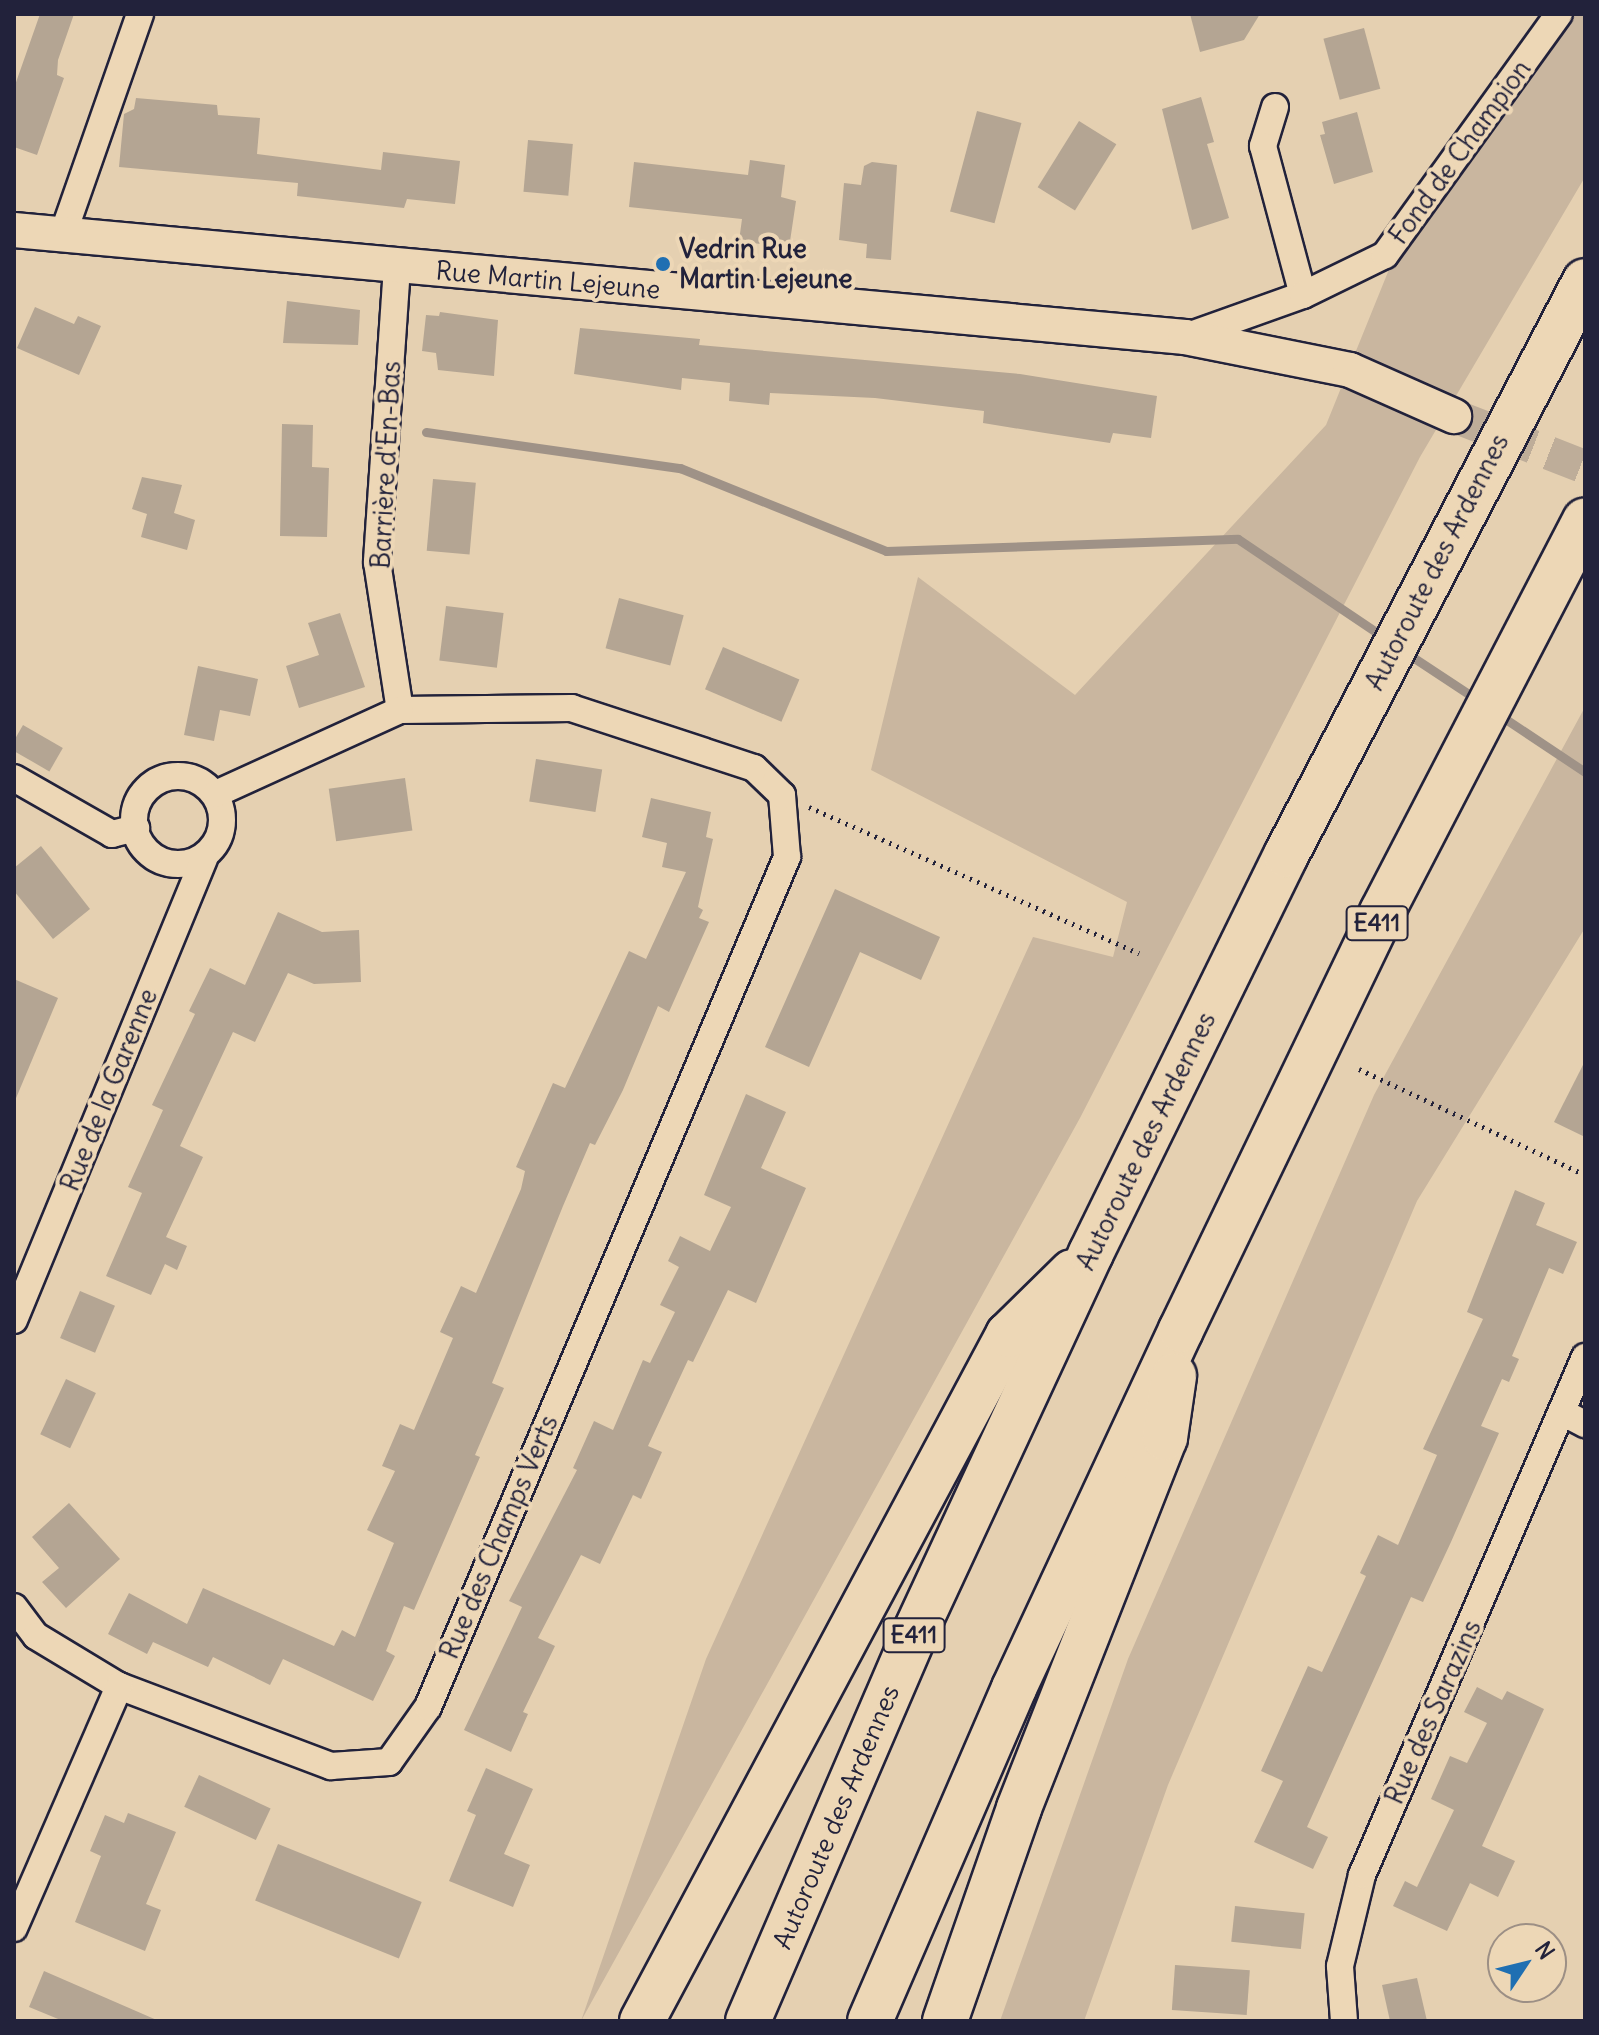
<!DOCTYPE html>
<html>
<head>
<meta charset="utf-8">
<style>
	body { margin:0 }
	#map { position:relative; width:1599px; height:2035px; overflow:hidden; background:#e5d0b1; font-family:Delius,sans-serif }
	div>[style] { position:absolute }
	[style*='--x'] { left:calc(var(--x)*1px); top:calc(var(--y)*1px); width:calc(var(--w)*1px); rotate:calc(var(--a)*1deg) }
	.green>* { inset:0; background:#c9b69f }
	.stream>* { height:9px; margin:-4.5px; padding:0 4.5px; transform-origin:4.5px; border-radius:4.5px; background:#9f9287 }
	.building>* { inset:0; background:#b4a593; transform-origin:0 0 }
	.tertiary-tunnel>* { height:34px; margin-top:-17px; transform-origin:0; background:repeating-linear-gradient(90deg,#bead99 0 34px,transparent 0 51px) }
	.path>* { height:5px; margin-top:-2.5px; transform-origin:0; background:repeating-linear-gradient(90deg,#22223b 0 2px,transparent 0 8px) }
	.roads { filter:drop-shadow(2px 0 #22223b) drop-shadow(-2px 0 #22223b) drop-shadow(0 2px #22223b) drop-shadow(0 -2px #22223b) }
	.minor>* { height:26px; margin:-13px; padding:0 13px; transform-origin:13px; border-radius:13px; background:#edd7b6 }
	.minor>.ring { margin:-13px; padding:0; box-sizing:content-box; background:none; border:26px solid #edd7b6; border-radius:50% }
	.tertiary>* { height:34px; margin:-17px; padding:0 17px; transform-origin:17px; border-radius:17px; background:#edd7b6 }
	.motorway>* { height:44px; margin:-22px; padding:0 22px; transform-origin:22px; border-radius:22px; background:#edd7b6 }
	.dots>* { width:22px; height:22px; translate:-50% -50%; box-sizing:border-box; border:4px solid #edd7b6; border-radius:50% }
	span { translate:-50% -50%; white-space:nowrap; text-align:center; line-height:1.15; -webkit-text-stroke:8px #edd7b6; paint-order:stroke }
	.shield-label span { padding:2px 6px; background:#edd7b6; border:2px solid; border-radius:6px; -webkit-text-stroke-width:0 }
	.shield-label { font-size:24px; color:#22223b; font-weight:700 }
	.street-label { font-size:26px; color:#22223b }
	.poi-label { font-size:26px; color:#22223b; font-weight:700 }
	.left { translate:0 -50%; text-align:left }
	.frame { position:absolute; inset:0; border:16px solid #22223b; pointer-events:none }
	.north { position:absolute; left:1487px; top:1923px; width:80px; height:80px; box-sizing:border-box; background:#edd7b6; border:2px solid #9c8f85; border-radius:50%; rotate:55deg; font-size:22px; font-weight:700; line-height:32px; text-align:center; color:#22223b }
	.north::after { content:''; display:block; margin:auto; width:28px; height:36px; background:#1f6fb2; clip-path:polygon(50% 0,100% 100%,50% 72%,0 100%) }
</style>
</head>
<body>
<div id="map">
	<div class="green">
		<i style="clip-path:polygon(1559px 14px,1585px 14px,1585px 177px,1420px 457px,1080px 1118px,581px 2021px,706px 1659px,1033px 937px,1113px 957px,1127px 902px,871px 770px,918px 577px,1075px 695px,1326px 425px,1392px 262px)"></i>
		<i style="clip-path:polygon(1585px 707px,1585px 928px,1417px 1201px,1168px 1785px,1084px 2021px,1000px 2021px,1128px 1659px,1374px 1095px)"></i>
	</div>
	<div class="stream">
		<i style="--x:426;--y:432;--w:257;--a:8.1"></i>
		<i style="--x:680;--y:468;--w:222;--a:21.9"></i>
		<i style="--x:886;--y:551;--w:352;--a:-2"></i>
		<i style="--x:1238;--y:539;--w:179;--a:34"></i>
		<i style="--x:1405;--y:652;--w:89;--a:33.5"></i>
		<i style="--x:1498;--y:714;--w:105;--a:33.7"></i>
	</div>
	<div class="building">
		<i style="clip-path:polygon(40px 14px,74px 14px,58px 60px,57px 75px,64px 78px,37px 155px,14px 147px,14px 88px)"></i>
		<i style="clip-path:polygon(1190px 14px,1260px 14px,1244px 40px,1200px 52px)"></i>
		<i style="left:1364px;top:28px;width:63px;height:42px;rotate:75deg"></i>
		<i style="clip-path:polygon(1201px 97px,1214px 142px,1207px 144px,1229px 218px,1192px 230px,1162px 109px)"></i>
		<i style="clip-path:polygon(136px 98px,217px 105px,218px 115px,260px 118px,257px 154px,381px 170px,383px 152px,460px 161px,455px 204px,407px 199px,404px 208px,297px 196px,298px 183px,119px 167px,124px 114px,134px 109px)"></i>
		<i style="left:977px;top:111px;width:46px;height:104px;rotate:15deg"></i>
		<i style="clip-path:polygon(1357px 112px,1373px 172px,1334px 184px,1320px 135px,1325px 134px,1322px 122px)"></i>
		<i style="left:1079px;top:121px;width:44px;height:78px;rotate:32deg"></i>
		<i style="left:528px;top:140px;width:45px;height:52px;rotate:5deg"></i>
		<i style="clip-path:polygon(750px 160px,785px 165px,781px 197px,796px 201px,789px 248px,739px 241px,742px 219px,629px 207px,634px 162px,748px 175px)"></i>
		<i style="clip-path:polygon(872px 162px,897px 165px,891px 260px,866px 258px,867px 244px,839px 240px,844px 183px,861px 185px,864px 166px)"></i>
		<i style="clip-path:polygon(287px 301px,360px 310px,358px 345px,283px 343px)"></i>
		<i style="clip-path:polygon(35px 307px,74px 324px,78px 316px,101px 326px,79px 375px,17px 348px)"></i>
		<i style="clip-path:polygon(440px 312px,498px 320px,494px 376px,438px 370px,436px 353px,422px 351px,426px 315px,439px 316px)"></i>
		<i style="clip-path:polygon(580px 328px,700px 339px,699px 345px,1020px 374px,1157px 396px,1151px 438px,1113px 433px,1110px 443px,1045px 433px,983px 423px,984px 411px,875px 398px,770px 393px,769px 405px,729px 401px,730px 383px,682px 378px,681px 390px,574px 374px)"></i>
		<i style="clip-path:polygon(282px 424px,313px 425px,312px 467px,329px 468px,327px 537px,280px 536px)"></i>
		<i style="clip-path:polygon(142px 477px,182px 485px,174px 513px,195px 520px,187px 550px,141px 537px,147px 514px,132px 509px)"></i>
		<i style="left:433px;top:479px;width:43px;height:72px;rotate:5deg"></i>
		<i style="left:619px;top:598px;width:67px;height:52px;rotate:15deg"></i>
		<i style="left:446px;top:606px;width:58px;height:55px;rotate:7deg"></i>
		<i style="clip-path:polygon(340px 613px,365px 687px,299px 708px,286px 666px,319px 655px,308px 623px)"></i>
		<i style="left:723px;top:647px;width:83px;height:46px;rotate:23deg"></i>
		<i style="clip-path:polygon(198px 666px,258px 679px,250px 716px,220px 710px,214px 741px,184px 735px)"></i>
		<i style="left:23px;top:725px;width:46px;height:27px;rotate:30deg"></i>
		<i style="left:536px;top:759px;width:67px;height:43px;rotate:9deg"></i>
		<i style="left:405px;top:778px;width:53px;height:77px;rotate:82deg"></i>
		<i style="clip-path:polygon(651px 798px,711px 812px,706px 837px,713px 839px,698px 907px,703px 910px,699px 918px,709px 922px,669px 1012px,658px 1006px,623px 1090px,595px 1145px,590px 1143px,563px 1206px,492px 1383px,504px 1388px,475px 1455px,480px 1457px,414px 1610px,404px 1606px,386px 1651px,395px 1656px,373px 1701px,283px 1659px,270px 1685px,213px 1657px,208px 1667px,153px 1642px,147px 1654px,108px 1634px,129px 1593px,187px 1624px,203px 1588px,334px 1646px,342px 1630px,355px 1637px,394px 1543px,367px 1530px,395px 1471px,382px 1466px,400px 1424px,414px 1430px,453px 1338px,440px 1332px,461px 1286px,476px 1293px,521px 1189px,525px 1171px,516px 1167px,553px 1083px,565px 1088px,629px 951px,646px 959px,686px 872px,662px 867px,667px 843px,642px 837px)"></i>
		<i style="clip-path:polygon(41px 846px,90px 909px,53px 939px,14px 891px,14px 868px)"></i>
		<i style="clip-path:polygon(835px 889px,940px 937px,921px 980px,860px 952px,809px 1067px,765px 1047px)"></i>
		<i style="clip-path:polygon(278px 912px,322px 932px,359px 930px,361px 982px,314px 984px,288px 973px,255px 1042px,233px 1032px,180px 1146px,203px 1157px,166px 1237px,187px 1246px,177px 1270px,165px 1264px,151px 1295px,106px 1276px,142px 1193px,128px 1187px,163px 1110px,152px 1105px,195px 1014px,189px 1011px,210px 968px,245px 985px)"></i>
		<i style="clip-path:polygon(14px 979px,58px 998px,14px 1103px)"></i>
		<i style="clip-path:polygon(1585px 1061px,1585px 1137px,1554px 1122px)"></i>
		<i style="clip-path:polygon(746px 1094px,786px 1112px,761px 1168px,806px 1188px,756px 1303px,728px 1290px,693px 1362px,688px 1360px,648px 1446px,662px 1452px,641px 1499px,633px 1495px,600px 1564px,581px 1555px,538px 1638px,555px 1646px,523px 1712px,528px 1714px,511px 1752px,464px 1730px,522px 1607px,509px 1601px,577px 1470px,573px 1468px,594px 1421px,613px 1430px,643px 1360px,650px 1363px,675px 1312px,660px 1305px,679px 1267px,668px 1261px,680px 1236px,710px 1251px,731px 1207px,704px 1195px)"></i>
		<i style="clip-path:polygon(1515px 1190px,1545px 1203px,1536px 1225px,1577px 1242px,1563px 1274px,1549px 1268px,1512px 1356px,1519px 1359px,1509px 1382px,1502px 1379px,1481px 1426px,1499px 1433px,1451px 1542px,1423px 1602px,1411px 1597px,1307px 1827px,1328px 1837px,1313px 1869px,1254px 1842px,1283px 1781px,1261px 1771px,1308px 1666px,1322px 1672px,1366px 1576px,1360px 1573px,1378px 1535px,1398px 1545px,1437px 1455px,1423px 1449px,1483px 1319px,1467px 1312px)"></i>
		<i style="left:80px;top:1291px;width:38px;height:51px;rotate:23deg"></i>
		<i style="left:66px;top:1379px;width:33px;height:61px;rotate:25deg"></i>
		<i style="clip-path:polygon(69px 1503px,120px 1559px,66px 1608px,42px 1582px,59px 1568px,32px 1537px)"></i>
		<i style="clip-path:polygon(1477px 1687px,1502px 1700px,1507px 1691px,1544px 1709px,1482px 1846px,1515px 1861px,1498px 1897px,1470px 1883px,1447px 1931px,1393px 1906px,1405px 1881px,1417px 1887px,1454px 1810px,1431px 1799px,1450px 1756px,1467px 1763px,1487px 1723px,1464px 1712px)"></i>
		<i style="clip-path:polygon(486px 1768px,533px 1789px,504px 1854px,530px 1865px,513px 1907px,449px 1881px,476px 1815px,467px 1811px)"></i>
		<i style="left:199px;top:1775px;width:79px;height:35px;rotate:25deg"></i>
		<i style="clip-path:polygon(128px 1813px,176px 1832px,146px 1904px,161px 1910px,145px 1951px,75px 1922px,101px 1856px,90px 1851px,105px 1815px,124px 1823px)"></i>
		<i style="left:278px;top:1844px;width:155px;height:61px;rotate:22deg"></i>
		<i style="left:1235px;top:1906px;width:70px;height:36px;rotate:6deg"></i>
		<i style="left:1175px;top:1965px;width:75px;height:45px;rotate:4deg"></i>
		<i style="clip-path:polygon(44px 1971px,159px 2021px,63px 2021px,29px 2007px)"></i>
		<i style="clip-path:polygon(1417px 1978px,1427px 2021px,1390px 2021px,1382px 1985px)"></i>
	</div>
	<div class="tertiary-tunnel">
		<i style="--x:1454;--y:416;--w:141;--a:21.3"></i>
	</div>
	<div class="path">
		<i style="--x:809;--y:807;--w:361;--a:23.9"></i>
		<i style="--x:1359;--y:1069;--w:250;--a:25.1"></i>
	</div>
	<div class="roads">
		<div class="minor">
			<i style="--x:1275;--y:107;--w:41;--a:107.1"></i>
			<i style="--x:1263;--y:146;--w:154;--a:75"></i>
			<i style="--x:62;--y:237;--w:236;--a:-70.7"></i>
			<i style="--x:397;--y:267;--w:296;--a:93.9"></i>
			<i style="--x:377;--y:562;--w:150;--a:81.2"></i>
			<i style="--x:1185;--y:337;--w:125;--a:-19.6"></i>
			<i style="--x:1303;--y:295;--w:91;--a:-26"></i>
			<i style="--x:1385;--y:255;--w:297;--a:-54.2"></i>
			<i class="ring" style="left:134px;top:776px;width:62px;height:62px"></i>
			<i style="--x:14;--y:778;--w:113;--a:29.7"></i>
			<i style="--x:112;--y:834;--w:25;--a:-14"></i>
			<i style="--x:14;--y:1320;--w:499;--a:-67.6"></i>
			<i style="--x:1564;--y:1413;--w:24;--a:28"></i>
			<i style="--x:14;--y:1607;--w:36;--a:53"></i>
			<i style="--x:36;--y:1636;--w:97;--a:31.1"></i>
			<i style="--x:119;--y:1686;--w:227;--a:20.7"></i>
			<i style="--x:331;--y:1766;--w:58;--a:-3.9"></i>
			<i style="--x:389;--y:1762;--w:67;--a:-54.7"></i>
			<i style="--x:428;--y:1707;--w:923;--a:-67.1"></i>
			<i style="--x:787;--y:857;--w:62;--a:-94.6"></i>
			<i style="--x:782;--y:795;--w:39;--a:-136"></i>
			<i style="--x:754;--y:768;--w:192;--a:-161.8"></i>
			<i style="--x:572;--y:708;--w:172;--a:179.3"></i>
			<i style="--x:400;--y:710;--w:202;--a:155.5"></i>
			<i style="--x:14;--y:1928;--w:264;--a:-66.5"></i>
			<i style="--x:1344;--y:2021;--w:55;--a:-94.2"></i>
			<i style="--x:1340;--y:1966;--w:94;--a:-76.4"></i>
			<i style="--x:1362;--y:1875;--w:564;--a:-66.71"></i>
		</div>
		<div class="tertiary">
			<i style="--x:14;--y:230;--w:1176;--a:5.22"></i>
			<i style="--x:1185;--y:337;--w:168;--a:11.3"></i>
			<i style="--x:1350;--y:370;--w:114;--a:23.9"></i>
		</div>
		<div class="motorway">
			<i style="--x:642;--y:2021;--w:778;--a:-61.92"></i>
			<i style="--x:1008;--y:1335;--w:90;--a:-44.5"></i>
			<i style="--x:748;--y:2021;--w:426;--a:-66.7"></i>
			<i style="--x:916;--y:1630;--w:416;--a:-65.1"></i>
			<i style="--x:1091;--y:1253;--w:443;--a:-63.9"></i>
			<i style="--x:1286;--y:855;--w:647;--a:-62.48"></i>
			<i style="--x:870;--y:2021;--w:363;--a:-66.6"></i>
			<i style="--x:1014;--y:1688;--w:395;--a:-65"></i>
			<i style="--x:1181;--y:1330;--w:464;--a:-64.3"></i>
			<i style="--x:1382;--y:912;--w:441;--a:-62.6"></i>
			<i style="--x:945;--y:2021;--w:225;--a:-70.8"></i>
			<i style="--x:1019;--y:1808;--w:398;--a:-68.5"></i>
			<i style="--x:1165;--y:1438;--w:63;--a:-81.7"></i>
		</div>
	</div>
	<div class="dots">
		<i style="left:663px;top:264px;background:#1f6fb2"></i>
	</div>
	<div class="shield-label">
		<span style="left:1377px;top:923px">E411</span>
		<span style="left:914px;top:1635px">E411</span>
	</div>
	<div class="street-label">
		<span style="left:1460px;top:152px;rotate:-54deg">Fond de Champion</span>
		<span style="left:548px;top:280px;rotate:5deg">Rue Martin Lejeune</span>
		<span style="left:386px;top:465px;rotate:-87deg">Barrière d'En-Bas</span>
		<span style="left:1437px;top:562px;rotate:-63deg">Autoroute des Ardennes</span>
		<span style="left:109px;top:1090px;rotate:-68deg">Rue de la Garenne</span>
		<span style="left:1146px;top:1141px;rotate:-64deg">Autoroute des Ardennes</span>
		<span style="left:499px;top:1537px;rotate:-67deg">Rue des Champs Verts</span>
		<span style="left:1433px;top:1712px;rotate:-66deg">Rue des Sarazins</span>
		<span style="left:836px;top:1817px;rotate:-67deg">Autoroute des Ardennes</span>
	</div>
	<div class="poi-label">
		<span class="left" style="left:679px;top:264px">Vedrin Rue<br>Martin Lejeune</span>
	</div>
	<div class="frame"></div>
	<div class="north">N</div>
</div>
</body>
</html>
